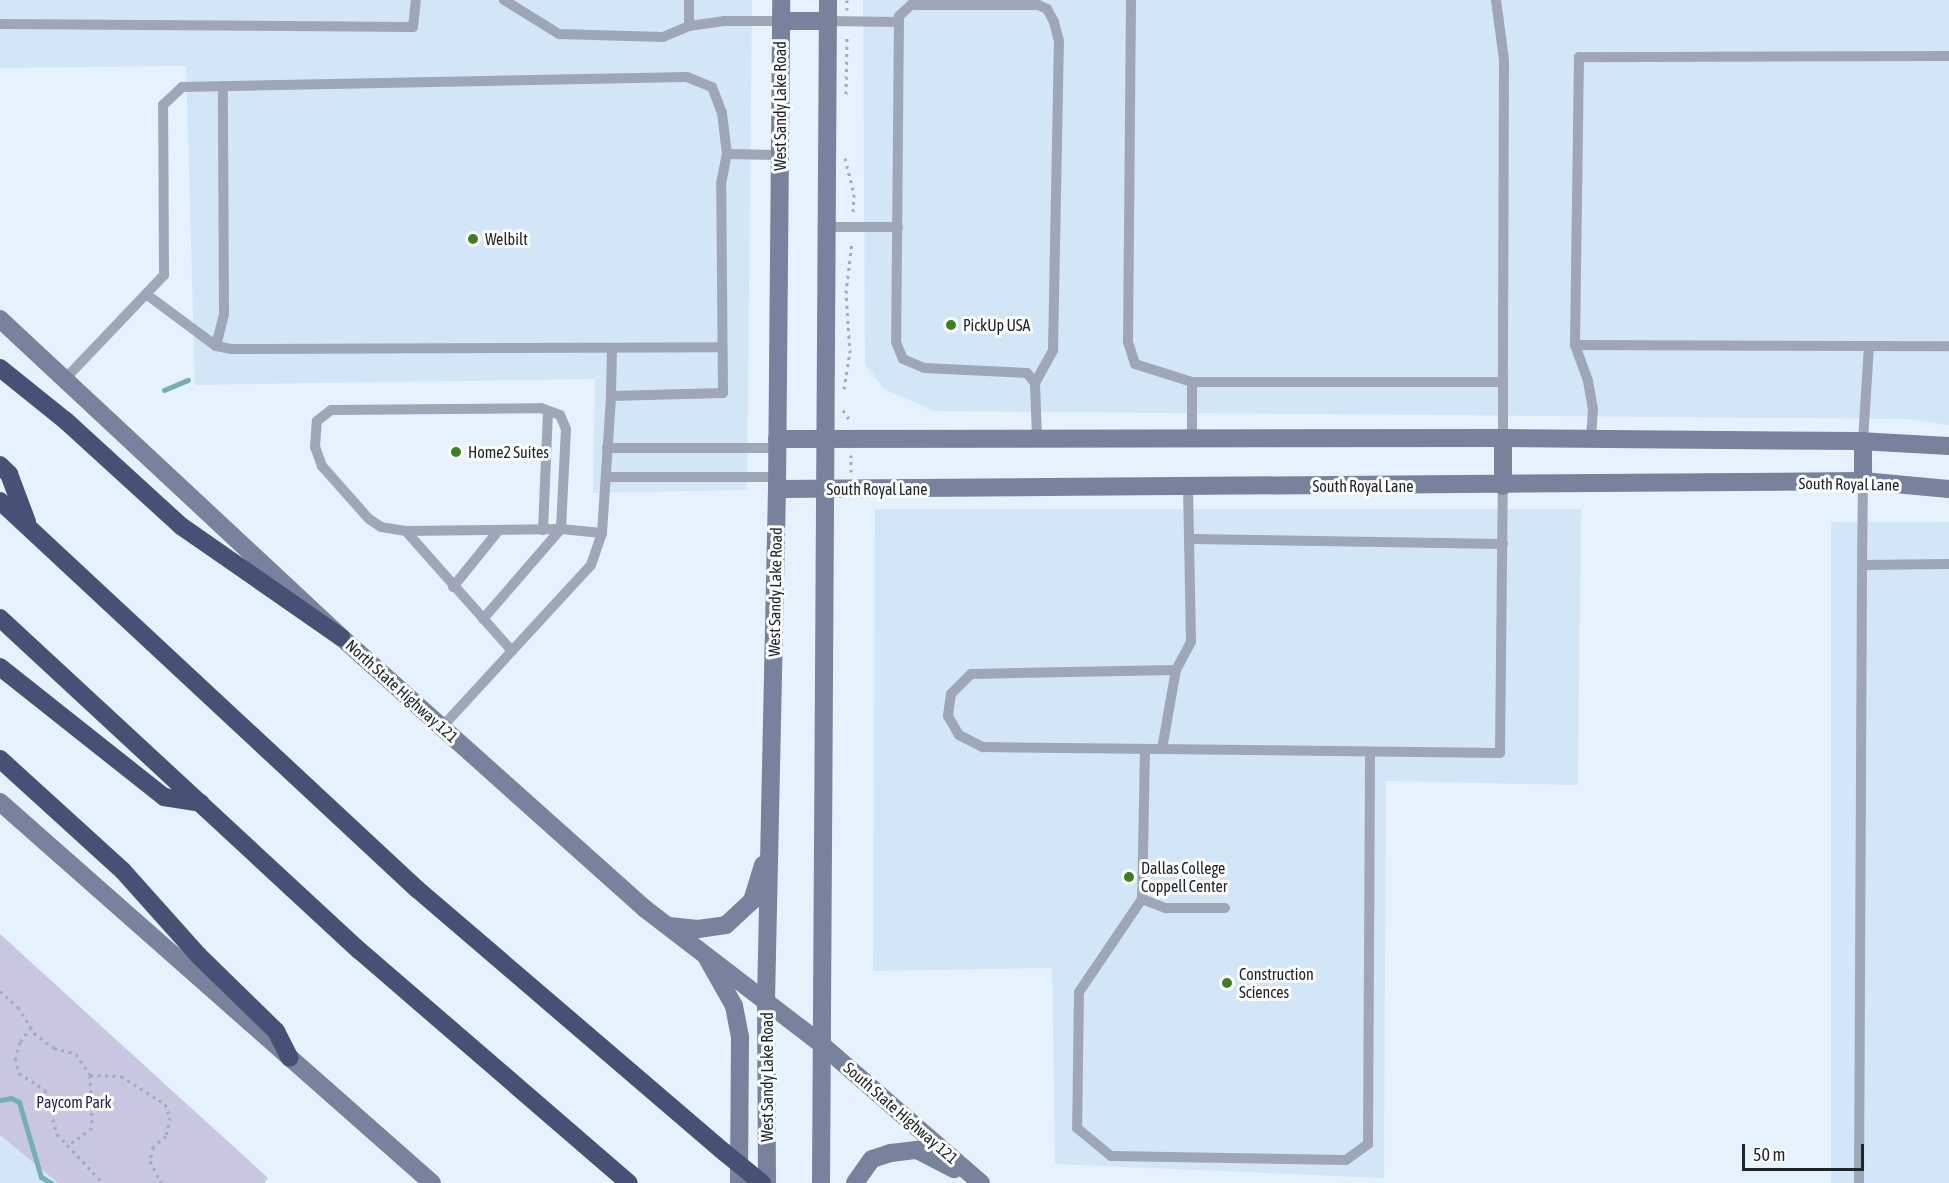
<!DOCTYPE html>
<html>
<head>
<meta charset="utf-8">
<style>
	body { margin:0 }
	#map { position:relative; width:1949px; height:1183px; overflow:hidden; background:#e5f2fe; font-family:"Asap Condensed",sans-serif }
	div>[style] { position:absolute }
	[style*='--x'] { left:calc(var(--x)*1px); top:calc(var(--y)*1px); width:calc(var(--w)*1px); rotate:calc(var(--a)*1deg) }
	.built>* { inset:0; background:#d3e6f8; transform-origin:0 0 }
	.green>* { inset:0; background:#c9c6e1 }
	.stream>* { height:5px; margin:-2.5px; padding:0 2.5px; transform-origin:2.5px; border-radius:2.5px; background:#75aeb4 }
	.path>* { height:3px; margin-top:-1.5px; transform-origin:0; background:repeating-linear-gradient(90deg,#a2acb5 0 3px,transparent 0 7.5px) }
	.lane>* { height:10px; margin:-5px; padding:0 5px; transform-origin:5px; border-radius:5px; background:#9fa6b8 }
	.secondary>* { height:18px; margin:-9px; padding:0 9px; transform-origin:9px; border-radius:9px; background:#78829c }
	.highway>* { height:18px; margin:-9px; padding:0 9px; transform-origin:9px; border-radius:9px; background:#455275 }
	.highway-bridge>* { height:18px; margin:-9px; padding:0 9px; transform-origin:9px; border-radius:9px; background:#455275 }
	.dots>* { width:16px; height:16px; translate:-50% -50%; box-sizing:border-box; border:3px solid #fdfdfd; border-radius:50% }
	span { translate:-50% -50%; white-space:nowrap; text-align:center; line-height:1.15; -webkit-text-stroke:6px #fdfdfd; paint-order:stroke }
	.street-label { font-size:16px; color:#202529 }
	.poi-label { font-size:16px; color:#202529 }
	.left { translate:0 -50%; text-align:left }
	.park-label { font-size:16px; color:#2e2357 }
	.scale { position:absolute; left:1742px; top:1144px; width:122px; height:27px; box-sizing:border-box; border:3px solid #202529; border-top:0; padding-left:8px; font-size:18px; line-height:21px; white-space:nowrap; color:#202529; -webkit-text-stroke:4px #fdfdfd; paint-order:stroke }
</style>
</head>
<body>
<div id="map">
	<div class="built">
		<i style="clip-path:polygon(0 0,752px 0,747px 490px,593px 493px,595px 379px,195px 385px,186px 66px,0 68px)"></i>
		<i style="clip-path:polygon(863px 0,1949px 0,1949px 425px,1908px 419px,934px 411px,884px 389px,865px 364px)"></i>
		<i style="clip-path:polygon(875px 509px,1581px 509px,1578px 785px,1386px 781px,1384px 1178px,1055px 1164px,1052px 968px,873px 971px)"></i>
		<i style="left:1831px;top:522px;width:118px;height:661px"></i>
		<i style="clip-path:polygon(0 1135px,58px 1183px,0 1183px)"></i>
	</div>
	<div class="green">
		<i style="clip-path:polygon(0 934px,268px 1178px,264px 1183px,58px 1183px,0 1135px)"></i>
	</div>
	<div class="stream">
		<i style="--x:164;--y:390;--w:26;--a:-23"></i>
		<i style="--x:0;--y:1100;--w:11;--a:-10"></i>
		<i style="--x:11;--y:1098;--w:9;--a:27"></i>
		<i style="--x:19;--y:1102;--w:78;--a:73.7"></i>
		<i style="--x:41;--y:1177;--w:12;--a:31"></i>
	</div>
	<div class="path">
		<i style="--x:847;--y:0;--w:10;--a:90"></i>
		<i style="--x:846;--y:94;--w:59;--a:-89"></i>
		<i style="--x:845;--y:158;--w:37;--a:76"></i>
		<i style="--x:854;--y:194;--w:22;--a:93"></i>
		<i style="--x:844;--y:389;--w:36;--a:-81"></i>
		<i style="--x:850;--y:353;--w:60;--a:-93.8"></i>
		<i style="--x:846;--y:293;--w:52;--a:-83.4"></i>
		<i style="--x:843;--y:410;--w:14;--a:56"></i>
		<i style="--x:851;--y:472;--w:17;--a:-90"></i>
		<i style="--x:0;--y:991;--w:24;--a:42"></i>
		<i style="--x:18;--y:1007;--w:31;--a:58"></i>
		<i style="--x:34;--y:1033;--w:25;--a:37"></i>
		<i style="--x:54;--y:1048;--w:23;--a:15"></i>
		<i style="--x:76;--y:1054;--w:25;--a:56"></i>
		<i style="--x:90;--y:1075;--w:53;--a:87.8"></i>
		<i style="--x:92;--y:1128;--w:29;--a:144"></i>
		<i style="--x:31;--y:1027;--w:19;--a:126"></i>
		<i style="--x:20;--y:1042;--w:17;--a:107"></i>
		<i style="--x:15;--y:1058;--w:16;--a:75"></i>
		<i style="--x:19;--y:1073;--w:31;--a:33"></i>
		<i style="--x:45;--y:1090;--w:46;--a:74.7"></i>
		<i style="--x:57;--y:1134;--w:67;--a:46.8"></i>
		<i style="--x:90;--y:1075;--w:31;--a:2"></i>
		<i style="--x:121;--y:1076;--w:52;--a:32.5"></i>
		<i style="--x:165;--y:1104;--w:14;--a:69"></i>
		<i style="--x:170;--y:1117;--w:19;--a:102"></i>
		<i style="--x:166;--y:1136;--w:17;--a:140"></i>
		<i style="--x:153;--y:1147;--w:14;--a:102"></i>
		<i style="--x:150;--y:1161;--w:25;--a:63"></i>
	</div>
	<div class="lane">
		<i style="--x:504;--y:0;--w:65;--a:31.7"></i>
		<i style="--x:559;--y:34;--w:104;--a:1.7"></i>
		<i style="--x:663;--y:37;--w:28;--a:-23"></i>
		<i style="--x:689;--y:26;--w:35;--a:-8"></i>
		<i style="--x:724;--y:21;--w:57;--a:0"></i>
		<i style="--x:689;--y:0;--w:26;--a:90"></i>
		<i style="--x:1131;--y:0;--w:342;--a:90.5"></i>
		<i style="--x:1128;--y:342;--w:23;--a:72"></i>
		<i style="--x:1135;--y:364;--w:60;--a:17.5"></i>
		<i style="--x:1496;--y:0;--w:61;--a:82.4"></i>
		<i style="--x:1504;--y:60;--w:322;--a:90.2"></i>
		<i style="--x:828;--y:21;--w:71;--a:0.8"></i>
		<i style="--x:0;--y:24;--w:413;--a:0.4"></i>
		<i style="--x:413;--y:27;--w:27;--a:-84"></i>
		<i style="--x:1949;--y:56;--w:370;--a:179.8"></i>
		<i style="--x:1579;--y:57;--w:288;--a:90.8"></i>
		<i style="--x:1575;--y:345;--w:374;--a:0.2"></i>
		<i style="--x:827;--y:227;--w:71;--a:0"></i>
		<i style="--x:146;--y:294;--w:87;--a:36.6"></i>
		<i style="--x:216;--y:346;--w:16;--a:11"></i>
		<i style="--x:232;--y:349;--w:490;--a:-0.2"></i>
		<i style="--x:1575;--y:345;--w:38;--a:70"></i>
		<i style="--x:1588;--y:381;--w:28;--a:80"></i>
		<i style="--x:1593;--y:409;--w:30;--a:94"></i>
		<i style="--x:216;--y:346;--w:33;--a:-76"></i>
		<i style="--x:224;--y:314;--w:228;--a:-90.3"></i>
		<i style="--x:65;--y:379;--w:144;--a:-46.4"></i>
		<i style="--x:164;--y:275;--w:170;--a:-90.3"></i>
		<i style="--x:163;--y:105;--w:26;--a:-43"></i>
		<i style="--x:182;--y:87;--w:505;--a:-1.13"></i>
		<i style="--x:687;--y:77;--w:27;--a:22"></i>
		<i style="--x:712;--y:87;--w:28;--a:69"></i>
		<i style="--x:722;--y:113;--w:41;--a:83"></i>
		<i style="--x:727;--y:154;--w:53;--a:1.1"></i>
		<i style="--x:1035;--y:383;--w:38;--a:-61"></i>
		<i style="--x:1053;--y:350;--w:309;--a:-88.9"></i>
		<i style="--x:1059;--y:41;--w:20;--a:-105"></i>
		<i style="--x:1054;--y:22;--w:15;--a:-118"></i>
		<i style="--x:1047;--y:9;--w:10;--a:-156"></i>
		<i style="--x:1038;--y:5;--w:127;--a:180"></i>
		<i style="--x:911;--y:5;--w:16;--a:137"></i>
		<i style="--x:899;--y:16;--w:326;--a:90.5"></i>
		<i style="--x:896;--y:342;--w:18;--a:68"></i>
		<i style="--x:903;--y:359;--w:23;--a:23"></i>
		<i style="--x:924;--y:368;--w:103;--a:2.8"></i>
		<i style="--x:1027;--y:373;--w:13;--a:51"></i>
		<i style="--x:1035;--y:383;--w:55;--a:87.9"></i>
		<i style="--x:611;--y:396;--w:48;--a:-88.8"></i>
		<i style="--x:1192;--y:438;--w:56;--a:-90"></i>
		<i style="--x:1192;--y:382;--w:311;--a:0"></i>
		<i style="--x:1503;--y:382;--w:56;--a:90"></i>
		<i style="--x:1863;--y:441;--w:95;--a:-86.4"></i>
		<i style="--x:607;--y:448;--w:170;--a:0"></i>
		<i style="--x:607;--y:477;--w:170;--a:0"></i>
		<i style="--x:543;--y:530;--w:119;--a:-87.6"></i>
		<i style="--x:406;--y:531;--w:155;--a:-0.7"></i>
		<i style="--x:1192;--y:539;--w:311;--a:0.9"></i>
		<i style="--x:1862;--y:565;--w:84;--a:-89.3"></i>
		<i style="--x:453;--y:587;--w:73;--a:-51.1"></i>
		<i style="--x:483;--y:619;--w:119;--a:-49.1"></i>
		<i style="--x:512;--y:651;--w:160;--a:-131.5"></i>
		<i style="--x:406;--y:531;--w:25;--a:-171"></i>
		<i style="--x:381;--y:527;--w:14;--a:-146"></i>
		<i style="--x:369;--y:519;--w:71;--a:-131.6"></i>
		<i style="--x:322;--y:466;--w:20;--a:-110"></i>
		<i style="--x:315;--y:447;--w:26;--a:-86"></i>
		<i style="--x:317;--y:421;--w:18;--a:-38"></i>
		<i style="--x:331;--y:410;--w:210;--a:-0.5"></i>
		<i style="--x:541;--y:408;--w:20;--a:20"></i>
		<i style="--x:560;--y:415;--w:15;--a:67"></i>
		<i style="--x:566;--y:429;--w:100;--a:92.9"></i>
		<i style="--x:561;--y:529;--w:41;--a:5.6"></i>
		<i style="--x:1176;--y:670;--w:205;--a:178.9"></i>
		<i style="--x:971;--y:674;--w:28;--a:135"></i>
		<i style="--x:951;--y:694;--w:22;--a:98"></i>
		<i style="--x:948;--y:716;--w:22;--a:60"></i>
		<i style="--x:959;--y:735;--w:27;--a:27"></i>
		<i style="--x:983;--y:747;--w:517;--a:0.66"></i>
		<i style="--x:1500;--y:753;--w:267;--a:-89.4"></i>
		<i style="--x:442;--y:727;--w:220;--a:-47.4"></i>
		<i style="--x:591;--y:565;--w:34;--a:-71"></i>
		<i style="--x:602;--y:533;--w:137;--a:-86.2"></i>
		<i style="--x:611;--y:396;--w:112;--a:-1.5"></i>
		<i style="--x:723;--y:393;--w:209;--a:-90.5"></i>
		<i style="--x:721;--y:184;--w:31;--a:-79"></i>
		<i style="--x:1145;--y:749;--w:150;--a:91.1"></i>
		<i style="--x:1142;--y:899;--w:112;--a:124.1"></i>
		<i style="--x:1079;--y:992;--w:136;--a:90.8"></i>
		<i style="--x:1077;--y:1128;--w:44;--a:39.5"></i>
		<i style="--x:1111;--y:1156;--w:235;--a:1"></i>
		<i style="--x:1346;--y:1160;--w:27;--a:-36"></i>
		<i style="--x:1368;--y:1144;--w:390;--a:-89.7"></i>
		<i style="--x:1162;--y:749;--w:80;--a:-80"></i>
		<i style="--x:1176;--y:670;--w:32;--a:-62"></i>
		<i style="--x:1191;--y:642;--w:155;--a:-91.1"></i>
		<i style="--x:1142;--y:899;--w:26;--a:21"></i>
		<i style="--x:1166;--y:908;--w:59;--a:0"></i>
		<i style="--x:1859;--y:1183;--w:618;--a:-89.72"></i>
		<i style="--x:1862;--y:565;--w:87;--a:-0.7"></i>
	</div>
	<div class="secondary">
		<i style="--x:781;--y:21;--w:47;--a:0"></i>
		<i style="--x:0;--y:319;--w:466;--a:43"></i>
		<i style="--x:341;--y:637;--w:407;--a:41.8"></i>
		<i style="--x:644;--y:908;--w:223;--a:37.5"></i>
		<i style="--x:821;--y:1044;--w:212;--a:41"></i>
		<i style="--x:777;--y:439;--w:726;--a:-0.08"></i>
		<i style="--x:1503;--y:438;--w:356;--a:0.5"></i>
		<i style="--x:1859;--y:441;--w:90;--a:3.2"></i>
		<i style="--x:1863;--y:481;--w:40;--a:-90"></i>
		<i style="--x:1503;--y:486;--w:48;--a:-90"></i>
		<i style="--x:777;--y:489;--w:1086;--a:-0.42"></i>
		<i style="--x:1863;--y:481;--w:86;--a:5.3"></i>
		<i style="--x:0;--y:802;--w:576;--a:41.41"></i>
		<i style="--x:669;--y:926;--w:29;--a:6"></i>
		<i style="--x:698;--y:929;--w:28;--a:-8"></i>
		<i style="--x:726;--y:925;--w:35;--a:-43"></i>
		<i style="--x:752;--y:901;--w:38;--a:-73"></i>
		<i style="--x:707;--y:958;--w:55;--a:60.6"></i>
		<i style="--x:734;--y:1006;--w:32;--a:79"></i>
		<i style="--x:740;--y:1037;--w:146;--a:90.4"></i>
		<i style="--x:767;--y:1183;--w:182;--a:-90.3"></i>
		<i style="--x:766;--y:1001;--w:512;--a:-88.77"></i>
		<i style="--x:777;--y:489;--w:489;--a:-89.5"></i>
		<i style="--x:821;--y:1183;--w:1183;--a:-89.66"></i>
		<i style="--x:855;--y:1183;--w:29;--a:-55"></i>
		<i style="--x:872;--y:1159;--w:20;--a:-18"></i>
		<i style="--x:891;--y:1153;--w:26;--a:-7"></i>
		<i style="--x:917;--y:1150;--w:42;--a:27.2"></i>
	</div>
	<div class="highway">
		<i style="--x:0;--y:368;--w:85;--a:38.8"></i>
		<i style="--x:66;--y:421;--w:156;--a:42.4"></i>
		<i style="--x:181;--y:526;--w:195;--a:34.8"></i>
		<i style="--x:0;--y:465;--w:13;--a:45"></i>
		<i style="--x:9;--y:474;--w:51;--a:69.4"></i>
		<i style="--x:0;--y:501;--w:570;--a:42.94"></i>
		<i style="--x:417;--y:889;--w:404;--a:40.6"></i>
		<i style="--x:0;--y:618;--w:490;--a:42.8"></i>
		<i style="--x:360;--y:951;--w:355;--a:40.8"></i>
		<i style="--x:0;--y:667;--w:209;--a:38.4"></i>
		<i style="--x:164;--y:797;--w:37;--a:9"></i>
		<i style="--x:0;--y:759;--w:166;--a:42.3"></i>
		<i style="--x:123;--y:871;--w:113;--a:48.2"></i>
		<i style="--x:198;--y:955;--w:109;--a:44.3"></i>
		<i style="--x:276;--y:1031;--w:30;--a:63"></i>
	</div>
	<div class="highway-bridge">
		<i style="--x:724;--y:1152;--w:49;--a:39.2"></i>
	</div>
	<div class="dots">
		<i style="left:473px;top:239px;background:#3e8021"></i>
		<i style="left:951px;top:325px;background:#3e8021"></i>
		<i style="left:456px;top:452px;background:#3e8021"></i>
		<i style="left:1129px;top:877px;background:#3e8021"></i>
		<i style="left:1227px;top:983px;background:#3e8021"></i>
	</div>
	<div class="street-label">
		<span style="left:780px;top:106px;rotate:-90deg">West Sandy Lake Road</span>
		<span style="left:1849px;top:484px;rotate:1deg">South Royal Lane</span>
		<span style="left:1363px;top:486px">South Royal Lane</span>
		<span style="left:877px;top:489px">South Royal Lane</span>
		<span style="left:775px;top:592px;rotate:-89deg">West Sandy Lake Road</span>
		<span style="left:402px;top:691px;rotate:42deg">North State Highway 121</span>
		<span style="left:767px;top:1077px;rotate:-90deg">West Sandy Lake Road</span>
		<span style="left:901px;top:1113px;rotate:41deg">South State Highway 121</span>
	</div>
	<div class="poi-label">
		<span class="left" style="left:485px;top:239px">Welbilt</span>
		<span class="left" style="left:963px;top:325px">PickUp USA</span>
		<span class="left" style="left:468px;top:452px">Home2 Suites</span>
		<span class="left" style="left:1141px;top:877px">Dallas College<br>Coppell Center</span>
		<span class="left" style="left:1239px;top:983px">Construction<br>Sciences</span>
	</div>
	<div class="park-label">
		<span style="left:74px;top:1102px">Paycom Park</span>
	</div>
	<div class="scale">50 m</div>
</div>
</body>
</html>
